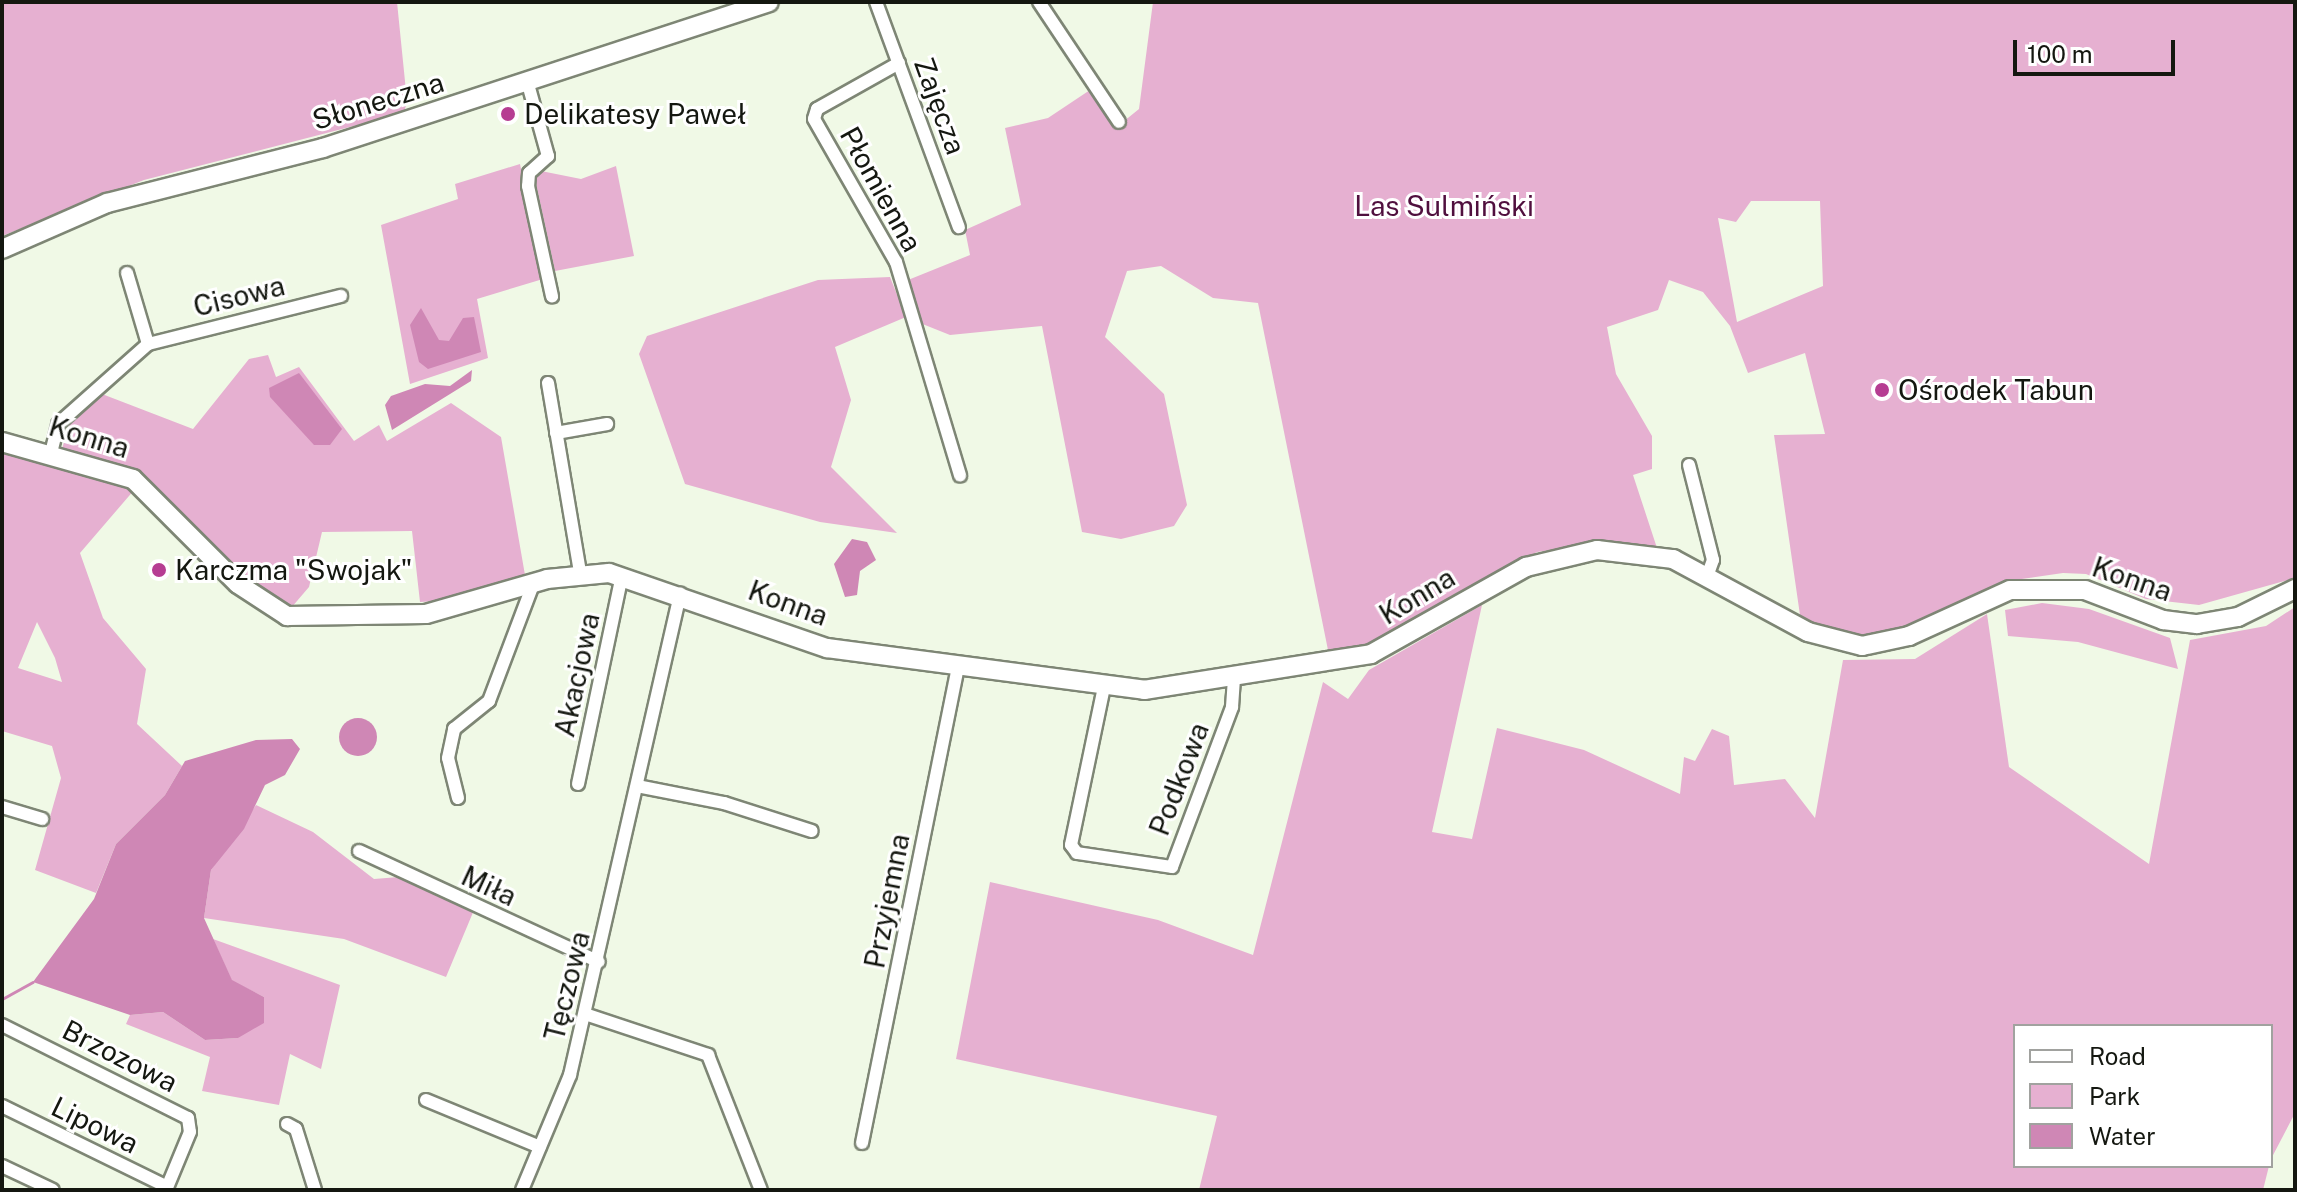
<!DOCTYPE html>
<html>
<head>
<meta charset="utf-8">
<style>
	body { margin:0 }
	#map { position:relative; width:2297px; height:1192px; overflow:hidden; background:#f0f9e6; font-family:"Public Sans",sans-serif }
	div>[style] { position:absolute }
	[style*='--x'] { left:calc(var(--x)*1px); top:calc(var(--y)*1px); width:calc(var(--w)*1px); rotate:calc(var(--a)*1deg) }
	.green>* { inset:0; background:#e6b0d1 }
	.water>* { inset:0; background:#cf87b5 }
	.round { border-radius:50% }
	.stream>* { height:3px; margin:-1.5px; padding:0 1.5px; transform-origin:1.5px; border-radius:1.5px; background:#cf87b5 }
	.roads { filter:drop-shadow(2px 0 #7e8675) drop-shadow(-2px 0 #7e8675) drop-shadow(0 2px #7e8675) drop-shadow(0 -2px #7e8675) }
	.street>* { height:12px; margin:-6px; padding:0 6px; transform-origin:6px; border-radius:6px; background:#fff }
	.secondary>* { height:18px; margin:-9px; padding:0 9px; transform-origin:9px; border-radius:9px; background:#fff }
	.dots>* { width:22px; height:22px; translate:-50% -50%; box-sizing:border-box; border:4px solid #fff; border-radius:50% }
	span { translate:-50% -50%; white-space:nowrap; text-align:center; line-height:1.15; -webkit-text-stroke:6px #fff; paint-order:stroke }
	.street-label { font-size:28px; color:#141710 }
	.poi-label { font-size:28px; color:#141710 }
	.left { translate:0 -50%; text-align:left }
	.park-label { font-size:28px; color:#500f3e }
	.frame { position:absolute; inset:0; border:4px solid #141710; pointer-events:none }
	.legend { position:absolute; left:2013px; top:1024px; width:260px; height:144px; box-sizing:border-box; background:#fff; border:2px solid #a1a29f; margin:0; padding:10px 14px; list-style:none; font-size:24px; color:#141710 }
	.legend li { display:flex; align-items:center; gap:16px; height:40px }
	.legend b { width:40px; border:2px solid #a1a29f }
	.scale { position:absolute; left:2013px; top:40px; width:162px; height:36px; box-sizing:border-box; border:4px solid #141710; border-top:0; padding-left:10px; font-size:24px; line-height:28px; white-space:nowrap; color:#141710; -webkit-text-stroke:6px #fff; paint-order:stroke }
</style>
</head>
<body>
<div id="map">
	<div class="green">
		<i style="clip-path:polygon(2px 2px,397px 2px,407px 101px,404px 113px,144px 180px,2px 236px)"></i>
		<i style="clip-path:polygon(evenodd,1153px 2px,2295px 2px,2295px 578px,2199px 605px,2146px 599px,2086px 574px,2063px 573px,2001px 582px,1900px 632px,1866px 639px,1801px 622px,1774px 435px,1825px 434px,1805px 353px,1748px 373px,1730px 326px,1703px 292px,1669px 280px,1658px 310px,1607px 327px,1616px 374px,1652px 436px,1652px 469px,1633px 475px,1657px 548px,1611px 541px,1537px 552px,1382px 644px,1329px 655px,1258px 303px,1213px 298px,1161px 266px,1127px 271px,1105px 337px,1164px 394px,1187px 505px,1174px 526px,1121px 539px,1082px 532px,1042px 326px,950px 335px,920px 323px,908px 280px,970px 255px,965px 230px,1021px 205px,1005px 128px,1048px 118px,1093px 88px,1118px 126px,1139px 109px,1153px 2px,1751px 201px,1820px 201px,1823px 286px,1737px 322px,1718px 218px,1736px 222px,1751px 201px)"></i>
		<i style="clip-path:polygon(520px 164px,543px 279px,477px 299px,488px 358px,410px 384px,381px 225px,458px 199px,455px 184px)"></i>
		<i style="clip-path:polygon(616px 166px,634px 256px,555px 271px,535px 179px,541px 171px,581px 179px)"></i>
		<i style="clip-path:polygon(890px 277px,906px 317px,835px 347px,851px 400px,831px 467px,897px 533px,820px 522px,685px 484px,639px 354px,647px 336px,818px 280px)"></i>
		<i style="clip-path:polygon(268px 355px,276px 377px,299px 367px,354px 441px,379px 425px,387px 441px,451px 403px,501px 437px,525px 575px,455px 600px,420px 602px,412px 531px,322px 532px,309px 587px,291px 608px,246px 582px,125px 466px,62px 449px,69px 425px,102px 394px,193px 429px,249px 359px)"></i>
		<i style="clip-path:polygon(evenodd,2px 447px,135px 489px,80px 553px,103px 618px,146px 669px,137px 724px,182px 766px,165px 795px,116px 844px,96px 893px,35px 870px,61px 778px,52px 746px,2px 731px,2px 447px,37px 622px,55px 658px,62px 682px,18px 668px,37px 622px)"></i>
		<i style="clip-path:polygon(2042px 603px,2089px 609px,2170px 638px,2178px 669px,2078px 642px,2008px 636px,2005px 610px)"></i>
		<i style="clip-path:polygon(1482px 605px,1432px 832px,1472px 839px,1497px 728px,1584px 750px,1680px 794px,1684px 757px,1695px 761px,1712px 729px,1729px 736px,1734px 785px,1785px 779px,1815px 818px,1843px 660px,1915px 659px,1987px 614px,2009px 767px,2149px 864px,2190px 640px,2266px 626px,2295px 607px,2295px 1113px,2271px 1159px,2271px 1026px,2015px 1026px,2015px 1166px,2269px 1166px,2263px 1190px,1199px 1190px,1217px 1116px,956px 1059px,990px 882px,1158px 920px,1253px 955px,1323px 682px,1348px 699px,1369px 670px)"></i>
		<i style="clip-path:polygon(256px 805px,313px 832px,374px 879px,399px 877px,474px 910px,446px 977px,344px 939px,204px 918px,211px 870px)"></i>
		<i style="clip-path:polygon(213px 939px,340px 985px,321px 1069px,290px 1054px,279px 1105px,202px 1091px,210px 1057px,126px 1024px,130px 1015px,163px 1012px,205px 1040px,238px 1038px,264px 997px,232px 981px)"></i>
	</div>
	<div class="water">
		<i style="clip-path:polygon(421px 308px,439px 340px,449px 341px,463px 318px,474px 317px,481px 352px,428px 369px,419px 362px,410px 325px)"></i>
		<i style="clip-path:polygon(472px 370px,471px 381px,392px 430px,385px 405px,391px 396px,425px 384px,450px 386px)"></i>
		<i style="clip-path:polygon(299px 373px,342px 429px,330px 445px,314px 445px,270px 397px,269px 388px)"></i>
		<i style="clip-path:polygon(852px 539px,867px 542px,876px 560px,860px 571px,857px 595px,845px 597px,834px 564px)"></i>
		<i class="round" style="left:339px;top:718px;width:38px;height:38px"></i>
		<i style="clip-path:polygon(292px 739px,300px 749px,285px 775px,265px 785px,244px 829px,211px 870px,204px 918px,232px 980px,264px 997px,264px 1023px,238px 1038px,205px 1040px,163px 1012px,130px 1015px,33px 982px,94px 899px,116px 844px,165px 795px,185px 761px,256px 740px)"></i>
	</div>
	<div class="stream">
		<i style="--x:2;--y:999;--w:35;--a:-29"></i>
	</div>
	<div class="roads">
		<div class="street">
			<i style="--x:876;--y:2;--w:240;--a:69.8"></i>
			<i style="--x:1039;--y:2;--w:144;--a:56.3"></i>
			<i style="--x:899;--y:63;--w:94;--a:150.7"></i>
			<i style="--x:817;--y:109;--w:10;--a:107"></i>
			<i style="--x:814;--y:119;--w:165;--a:60.2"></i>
			<i style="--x:896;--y:262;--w:223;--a:73.3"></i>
			<i style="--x:528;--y:84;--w:75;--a:74.5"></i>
			<i style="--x:548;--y:156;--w:25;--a:138"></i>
			<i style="--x:529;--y:173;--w:13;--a:94"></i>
			<i style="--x:528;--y:186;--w:113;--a:77.7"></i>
			<i style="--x:127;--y:273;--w:74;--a:73.5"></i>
			<i style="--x:548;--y:383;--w:193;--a:80.4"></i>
			<i style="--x:556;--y:433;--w:52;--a:-10"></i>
			<i style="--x:51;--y:453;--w:30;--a:-76"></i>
			<i style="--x:58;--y:424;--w:120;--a:-41.6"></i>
			<i style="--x:148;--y:344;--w:199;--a:-14"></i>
			<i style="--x:1689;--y:465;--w:98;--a:75.8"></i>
			<i style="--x:1713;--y:560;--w:15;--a:110"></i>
			<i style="--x:1104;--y:687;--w:161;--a:101.8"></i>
			<i style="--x:1071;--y:845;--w:10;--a:53"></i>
			<i style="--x:1077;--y:853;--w:96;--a:8.4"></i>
			<i style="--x:1172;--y:867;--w:171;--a:-69.4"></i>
			<i style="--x:1232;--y:707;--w:26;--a:-86"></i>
			<i style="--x:578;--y:784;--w:213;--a:-78.1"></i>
			<i style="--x:637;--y:786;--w:89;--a:11.1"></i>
			<i style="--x:724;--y:803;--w:92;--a:17.7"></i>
			<i style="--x:458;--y:798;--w:41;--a:-104"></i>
			<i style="--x:448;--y:758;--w:30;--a:-78"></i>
			<i style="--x:454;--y:729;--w:45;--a:-38.7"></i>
			<i style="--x:489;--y:701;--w:127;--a:-69.3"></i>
			<i style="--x:2;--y:807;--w:42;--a:16.7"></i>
			<i style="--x:359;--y:851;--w:264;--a:24.8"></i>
			<i style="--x:585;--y:1014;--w:130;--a:18.4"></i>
			<i style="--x:708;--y:1055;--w:145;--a:68.6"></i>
			<i style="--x:2;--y:1025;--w:208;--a:26.6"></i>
			<i style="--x:188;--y:1118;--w:14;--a:82"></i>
			<i style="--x:190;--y:1132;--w:63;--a:112.5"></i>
			<i style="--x:426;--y:1100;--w:123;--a:22.4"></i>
			<i style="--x:2;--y:1106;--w:184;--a:26.1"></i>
			<i style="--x:287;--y:1124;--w:10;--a:29"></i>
			<i style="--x:296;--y:1129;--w:64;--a:72.7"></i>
			<i style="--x:862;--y:1143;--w:485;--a:-78.6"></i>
			<i style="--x:2;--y:1166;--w:56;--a:25.2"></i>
			<i style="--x:522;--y:1190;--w:125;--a:-67.3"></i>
			<i style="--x:570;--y:1075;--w:494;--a:-77.1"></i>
		</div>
		<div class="secondary">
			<i style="--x:2;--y:249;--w:115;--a:-23.7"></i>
			<i style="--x:107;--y:203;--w:223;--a:-14.3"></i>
			<i style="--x:323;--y:148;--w:469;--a:-18.1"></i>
			<i style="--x:2;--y:442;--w:136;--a:15.8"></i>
			<i style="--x:133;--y:479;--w:148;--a:45"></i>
			<i style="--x:238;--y:584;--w:59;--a:33.1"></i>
			<i style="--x:287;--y:616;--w:139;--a:-0.8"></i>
			<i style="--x:426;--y:614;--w:126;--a:-16.1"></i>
			<i style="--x:547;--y:579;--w:62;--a:-5.5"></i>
			<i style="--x:609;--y:573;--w:231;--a:19"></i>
			<i style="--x:827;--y:648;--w:320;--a:7.5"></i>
			<i style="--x:1144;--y:690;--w:230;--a:-9"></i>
			<i style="--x:1371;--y:654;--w:178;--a:-29.3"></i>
			<i style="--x:1526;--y:567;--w:73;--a:-13.5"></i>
			<i style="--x:1597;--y:550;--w:77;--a:6.8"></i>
			<i style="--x:1673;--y:559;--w:153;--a:28.4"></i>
			<i style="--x:1808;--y:632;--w:56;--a:14.5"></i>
			<i style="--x:1862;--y:646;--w:48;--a:-12"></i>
			<i style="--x:1909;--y:636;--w:111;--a:-24.5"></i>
			<i style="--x:2010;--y:590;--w:75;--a:0"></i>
			<i style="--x:2085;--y:590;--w:84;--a:21"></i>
			<i style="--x:2163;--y:620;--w:34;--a:7"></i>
			<i style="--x:2197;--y:624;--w:42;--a:-9.7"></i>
			<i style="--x:2238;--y:617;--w:64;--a:-26.2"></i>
		</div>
	</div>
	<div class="dots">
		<i style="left:508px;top:114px;background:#b63d92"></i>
		<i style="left:1882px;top:390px;background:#b63d92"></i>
		<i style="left:159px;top:570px;background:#b63d92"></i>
	</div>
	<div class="street-label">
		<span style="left:378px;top:101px;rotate:-17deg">Słoneczna</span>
		<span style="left:940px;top:106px;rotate:70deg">Zajęcza</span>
		<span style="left:881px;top:189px;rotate:61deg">Płomienna</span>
		<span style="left:239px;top:296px;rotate:-14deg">Cisowa</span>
		<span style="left:89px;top:437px;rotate:17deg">Konna</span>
		<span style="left:2132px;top:579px;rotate:19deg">Konna</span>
		<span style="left:1417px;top:596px;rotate:-31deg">Konna</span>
		<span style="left:788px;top:603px;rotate:20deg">Konna</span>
		<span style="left:577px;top:675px;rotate:-78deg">Akacjowa</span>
		<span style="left:1179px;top:779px;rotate:-69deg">Podkowa</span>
		<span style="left:489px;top:886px;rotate:25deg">Miła</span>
		<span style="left:887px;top:901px;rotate:-79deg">Przyjemna</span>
		<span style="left:567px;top:986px;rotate:-76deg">Tęczowa</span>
		<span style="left:120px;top:1056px;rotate:27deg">Brzozowa</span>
		<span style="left:95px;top:1125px;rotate:26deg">Lipowa</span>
	</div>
	<div class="poi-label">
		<span class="left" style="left:524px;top:114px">Delikatesy Paweł</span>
		<span class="left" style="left:1898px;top:390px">Ośrodek Tabun</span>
		<span class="left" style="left:175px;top:570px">Karczma "Swojak"</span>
	</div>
	<div class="park-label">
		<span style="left:1444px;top:206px">Las Sulmiński</span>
	</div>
	<div class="frame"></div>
	<ul class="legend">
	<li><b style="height:10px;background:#fff"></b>Road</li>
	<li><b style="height:22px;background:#e6b0d1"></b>Park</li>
	<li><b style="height:22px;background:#cf87b5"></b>Water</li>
	</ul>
	<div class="scale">100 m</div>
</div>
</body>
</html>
